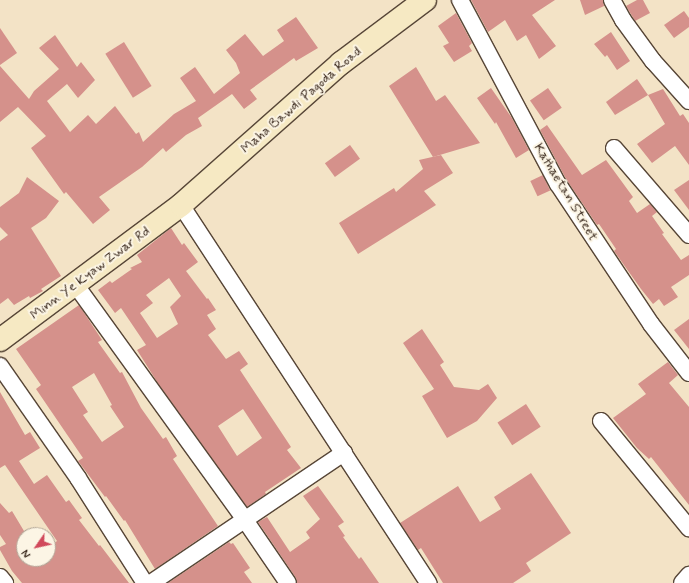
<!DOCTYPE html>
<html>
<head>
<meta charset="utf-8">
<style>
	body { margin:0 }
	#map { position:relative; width:689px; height:583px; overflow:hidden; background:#f3e3c6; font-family:Mynerve,sans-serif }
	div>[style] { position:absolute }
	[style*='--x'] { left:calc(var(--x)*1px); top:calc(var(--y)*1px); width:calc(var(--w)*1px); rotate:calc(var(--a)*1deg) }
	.building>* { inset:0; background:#d5918b; transform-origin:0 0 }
	.roads { filter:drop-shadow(1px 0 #574637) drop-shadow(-1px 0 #574637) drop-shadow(0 1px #574637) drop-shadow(0 -1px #574637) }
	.street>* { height:16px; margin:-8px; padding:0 8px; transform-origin:8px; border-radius:8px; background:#fff }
	.secondary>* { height:22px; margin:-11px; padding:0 11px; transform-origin:11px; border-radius:11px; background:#f6e9c3 }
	span { translate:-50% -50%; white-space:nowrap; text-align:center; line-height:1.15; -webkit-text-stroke:4px #fcf5e5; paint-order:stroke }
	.street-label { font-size:14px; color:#3b2a1e }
	.north { position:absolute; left:16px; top:527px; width:40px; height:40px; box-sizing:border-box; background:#fcf5e5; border:1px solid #afa495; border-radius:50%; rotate:236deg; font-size:11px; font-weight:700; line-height:16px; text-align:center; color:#3b2a1e }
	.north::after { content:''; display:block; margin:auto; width:14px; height:18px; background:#d1495b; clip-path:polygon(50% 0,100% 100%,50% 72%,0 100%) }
</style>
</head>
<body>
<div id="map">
	<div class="building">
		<i style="clip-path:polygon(471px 0,555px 0,532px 15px,556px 46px,539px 59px,526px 35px,517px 41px,505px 20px,488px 32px)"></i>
		<i style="clip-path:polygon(580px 0,603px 0,604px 6px,585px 15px)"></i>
		<i style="clip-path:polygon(637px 0,643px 0,650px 13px,635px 21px,626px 6px)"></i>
		<i style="clip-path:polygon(684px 11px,689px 18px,689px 27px,674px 38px,664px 25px)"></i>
		<i style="clip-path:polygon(456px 13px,472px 43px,469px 46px,472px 51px,454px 62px,443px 46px,449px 43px,438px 26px)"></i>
		<i style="clip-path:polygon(296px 17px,318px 48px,296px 61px,294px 58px,250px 90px,257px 99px,244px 109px,232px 94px,198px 118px,202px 126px,186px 135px,166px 152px,163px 148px,142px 167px,99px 197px,110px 210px,93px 224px,66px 192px,64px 194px,31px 148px,46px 136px,18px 107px,0 122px,0 66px,29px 99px,34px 91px,59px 69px,39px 48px,55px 35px,77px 67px,81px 62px,95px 80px,78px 98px,67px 84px,47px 101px,70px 132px,88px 115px,96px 124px,115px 106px,136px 134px,139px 132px,143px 142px,174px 114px,196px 101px,180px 78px,195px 67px,214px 94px,240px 73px,236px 63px,226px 50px,245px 34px,263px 56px,284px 41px,277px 30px)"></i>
		<i style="clip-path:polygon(0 28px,17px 53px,0 65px)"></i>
		<i style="clip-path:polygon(611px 32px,630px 61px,617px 70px,607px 55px,605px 57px,594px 44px)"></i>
		<i style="left:124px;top:42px;width:52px;height:22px;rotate:58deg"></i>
		<i style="clip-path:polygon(416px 67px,436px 101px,445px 95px,480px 143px,433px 157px,389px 86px)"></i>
		<i style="clip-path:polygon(637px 79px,648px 95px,615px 115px,606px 102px)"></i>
		<i style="clip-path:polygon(491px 88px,512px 118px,529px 150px,516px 158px,496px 122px,495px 124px,477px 98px)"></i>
		<i style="left:548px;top:88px;width:24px;height:22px;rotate:55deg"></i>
		<i style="clip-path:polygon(663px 89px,680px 116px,683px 114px,689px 123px,689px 165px,675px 146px,652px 163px,637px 144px,665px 124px,648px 95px)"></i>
		<i style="clip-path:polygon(547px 125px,582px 175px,606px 160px,633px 197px,629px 201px,637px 213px,650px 204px,657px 212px,652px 216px,664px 233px,662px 234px,681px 260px,689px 255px,689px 275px,671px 287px,678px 297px,664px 306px,659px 299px,653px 304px,641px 289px,614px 251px,616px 249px,599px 224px,597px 225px,566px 179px,540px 130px)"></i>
		<i style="left:350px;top:145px;width:17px;height:31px;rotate:54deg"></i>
		<i style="clip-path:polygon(441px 155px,453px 173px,424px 191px,436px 205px,358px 254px,339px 223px,394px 188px,396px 192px,423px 169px,419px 160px)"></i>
		<i style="left:543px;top:175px;width:17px;height:14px;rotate:65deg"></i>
		<i style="clip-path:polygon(27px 177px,59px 201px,46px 218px,31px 228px,61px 276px,41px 289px,43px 291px,30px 298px,29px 296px,14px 305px,8px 298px,0 304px,0 241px,8px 235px,0 227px,0 207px,19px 193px)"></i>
		<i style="clip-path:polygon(689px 180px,689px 210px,674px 190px)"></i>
		<i style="clip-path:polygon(evenodd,171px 228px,182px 245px,184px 243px,198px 262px,186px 271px,207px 299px,208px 298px,216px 310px,207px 315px,216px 329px,208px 335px,226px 359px,239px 351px,248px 364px,240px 370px,291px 447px,287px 450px,301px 468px,265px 492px,266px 494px,247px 507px,159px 385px,137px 350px,146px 345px,121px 308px,115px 313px,98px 290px,110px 281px,112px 283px,132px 269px,130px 268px,142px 262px,137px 255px,171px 228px,169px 278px,181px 296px,170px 307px,178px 324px,157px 338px,140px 313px,153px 303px,146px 295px,169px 278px,171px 228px,243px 409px,262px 438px,237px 456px,218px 426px,243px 409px)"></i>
		<i style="clip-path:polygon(evenodd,79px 305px,102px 340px,98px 342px,120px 373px,122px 372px,141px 408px,163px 439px,166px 437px,177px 456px,173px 459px,218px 526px,155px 569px,125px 520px,124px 521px,106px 496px,105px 497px,78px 461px,83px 458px,36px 389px,41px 385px,16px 349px,79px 305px,94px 373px,112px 405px,110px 406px,124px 427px,102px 442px,83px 415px,88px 412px,72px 387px,94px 373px)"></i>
		<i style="clip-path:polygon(689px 319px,689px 349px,674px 330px)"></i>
		<i style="clip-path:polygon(422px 329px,444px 362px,440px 365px,454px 387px,479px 390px,488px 384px,497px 398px,477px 421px,447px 438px,422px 396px,434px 389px,403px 343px)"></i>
		<i style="clip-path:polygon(668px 362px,678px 375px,669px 383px,689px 407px,689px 505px,651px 457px,649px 459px,637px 448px,613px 418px,646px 394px,638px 384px)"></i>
		<i style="clip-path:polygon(0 392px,25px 435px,30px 432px,40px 448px,19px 461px,34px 484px,47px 475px,66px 502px,69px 500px,82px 518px,79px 520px,99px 546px,100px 545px,129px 583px,22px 583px,12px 571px,0 550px,0 547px,6px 544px,0 535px,0 503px,9px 513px,12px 511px,24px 531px,24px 559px,48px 559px,48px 548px,57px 541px,5px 465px,0 468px)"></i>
		<i style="left:526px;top:404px;width:27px;height:34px;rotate:57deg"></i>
		<i style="clip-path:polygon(531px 473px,571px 533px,526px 563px,531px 571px,513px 583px,443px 583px,421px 548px,418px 550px,400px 523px,458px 486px,480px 522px,501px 509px,494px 497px)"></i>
		<i style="clip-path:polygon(318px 486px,344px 522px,338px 526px,345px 536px,343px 537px,359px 559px,361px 557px,379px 583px,297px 583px,296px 578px,258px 522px,267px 517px,290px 552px,310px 538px,306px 532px,320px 519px,303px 496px)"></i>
		<i style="clip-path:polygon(229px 542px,231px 544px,233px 543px,250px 568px,244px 572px,252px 583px,168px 583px)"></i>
	</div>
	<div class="roads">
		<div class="street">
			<i style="--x:460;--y:0;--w:208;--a:62"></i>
			<i style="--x:558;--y:184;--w:168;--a:56.4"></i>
			<i style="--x:651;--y:324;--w:62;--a:52.2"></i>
			<i style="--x:612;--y:0;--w:23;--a:61"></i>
			<i style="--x:623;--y:20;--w:51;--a:53.8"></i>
			<i style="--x:653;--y:61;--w:54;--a:48"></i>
			<i style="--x:614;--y:148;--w:115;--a:49.2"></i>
			<i style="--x:181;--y:205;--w:452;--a:56.8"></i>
			<i style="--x:75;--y:284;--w:291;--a:54.2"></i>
			<i style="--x:245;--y:520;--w:76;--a:55.7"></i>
			<i style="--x:0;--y:366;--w:136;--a:55.1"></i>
			<i style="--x:78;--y:478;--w:125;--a:57.5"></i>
			<i style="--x:601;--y:421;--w:139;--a:50.6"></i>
			<i style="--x:0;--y:577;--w:8;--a:50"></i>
			<i style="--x:151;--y:583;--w:233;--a:-34"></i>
			<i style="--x:682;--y:583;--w:11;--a:-49"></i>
		</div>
		<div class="secondary">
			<i style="--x:0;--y:340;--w:226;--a:-36.7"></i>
			<i style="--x:181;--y:205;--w:214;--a:-41.6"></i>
			<i style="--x:341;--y:63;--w:105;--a:-36.9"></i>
		</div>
	</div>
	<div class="street-label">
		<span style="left:301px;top:100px;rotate:-41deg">Maha Bawdi Pagoda Road</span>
		<span style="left:566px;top:192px;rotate:59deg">Kathaetan Street</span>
		<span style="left:90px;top:273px;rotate:-37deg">Minn Ye Kyaw Zwar Rd</span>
	</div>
	<div class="north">N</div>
</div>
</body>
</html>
